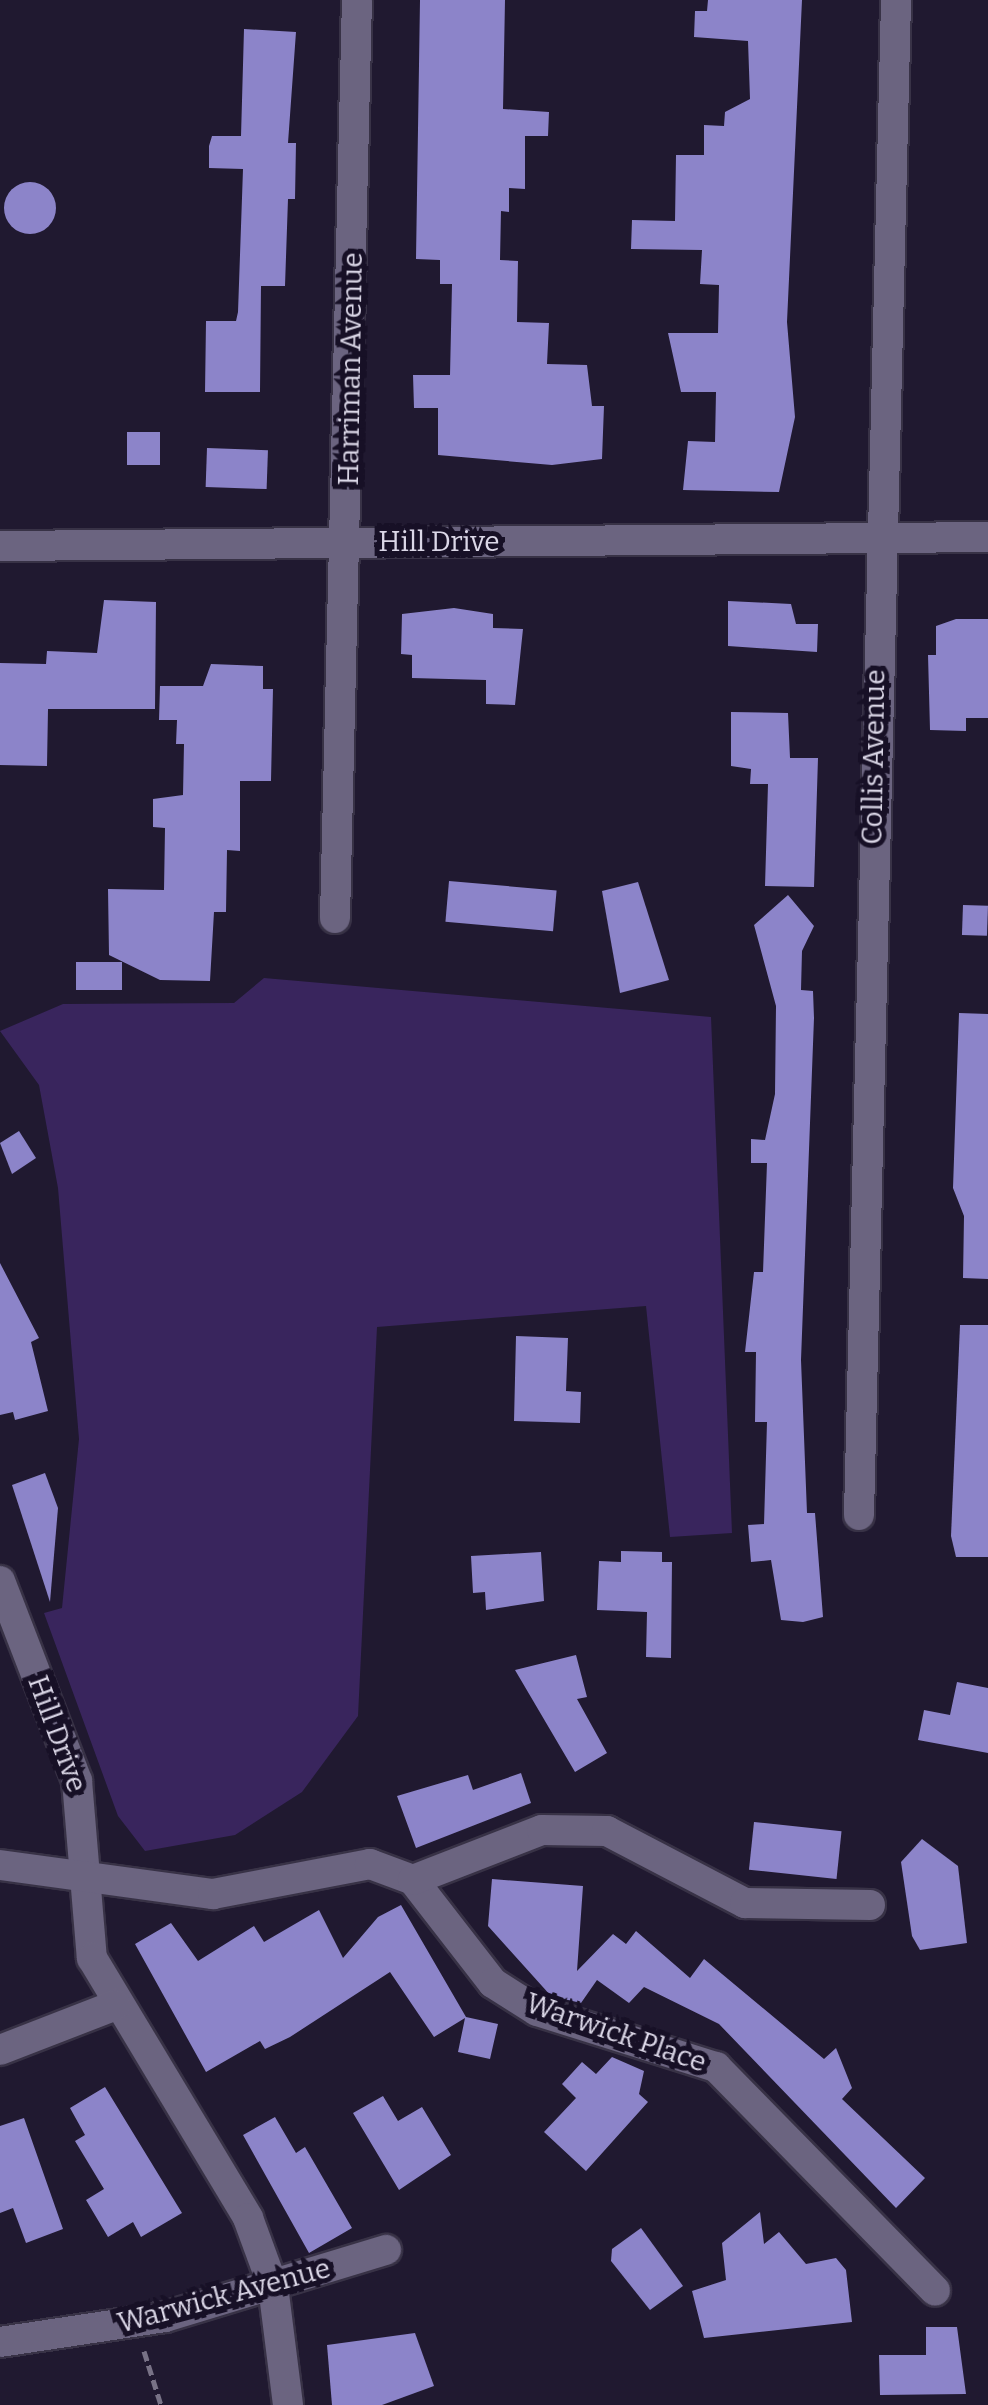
<!DOCTYPE html>
<html>
<head>
<meta charset="utf-8">
<style>
	body { margin:0 }
	#map { position:relative; width:988px; height:2405px; overflow:hidden; background:#201930; font-family:Bitter,serif }
	div>[style] { position:absolute }
	[style*='--x'] { left:calc(var(--x)*1px); top:calc(var(--y)*1px); width:calc(var(--w)*1px); rotate:calc(var(--a)*1deg) }
	.green>* { inset:0; background:#39255d }
	.building>* { inset:0; background:#8c84c9; transform-origin:0 0 }
	.round { border-radius:50% }
	.path>* { height:5px; margin-top:-2.5px; transform-origin:0; background:repeating-linear-gradient(90deg,#787286 0 10px,transparent 0 15px) }
	.roads { filter:drop-shadow(2px 0 #383246) drop-shadow(-2px 0 #383246) drop-shadow(0 2px #383246) drop-shadow(0 -2px #383246) }
	.minor>* { height:30px; margin:-15px; padding:0 15px; transform-origin:15px; border-radius:15px; background:#6b6480 }
	span { translate:-50% -50%; white-space:nowrap; text-align:center; line-height:1.15; -webkit-text-stroke:10px #171026; paint-order:stroke }
	.street-label { font-size:28px; color:#dbd7e7 }
</style>
</head>
<body>
<div id="map">
	<div class="green">
		<i style="clip-path:polygon(264px 978px,711px 1017px,732px 1533px,670px 1537px,646px 1306px,377px 1327px,358px 1716px,302px 1792px,235px 1835px,145px 1851px,118px 1816px,44px 1613px,62px 1608px,79px 1439px,58px 1188px,39px 1085px,0 1031px,63px 1004px,234px 1003px)"></i>
	</div>
	<div class="building">
		<i style="clip-path:polygon(420px 0,505px 0,503px 109px,549px 112px,548px 136px,525px 136px,525px 189px,509px 188px,509px 212px,501px 211px,500px 260px,518px 261px,517px 322px,549px 323px,547px 364px,587px 365px,592px 406px,604px 406px,602px 459px,552px 465px,438px 455px,438px 408px,414px 408px,413px 375px,450px 375px,452px 284px,440px 284px,440px 260px,416px 259px)"></i>
		<i style="clip-path:polygon(708px 0,802px 0,787px 322px,795px 417px,779px 492px,683px 490px,688px 441px,715px 442px,716px 392px,681px 392px,668px 333px,718px 333px,719px 285px,700px 284px,702px 250px,631px 249px,632px 220px,675px 221px,676px 155px,704px 155px,704px 125px,724px 126px,725px 112px,750px 99px,748px 41px,694px 37px,695px 11px,707px 11px)"></i>
		<i style="clip-path:polygon(244px 29px,296px 32px,288px 143px,296px 143px,295px 199px,288px 199px,285px 286px,261px 286px,260px 392px,205px 392px,206px 321px,236px 321px,238px 312px,243px 169px,209px 168px,209px 146px,212px 136px,241px 136px)"></i>
		<i class="round" style="left:4px;top:182px;width:52px;height:52px"></i>
		<i style="left:160px;top:432px;width:33px;height:33px;rotate:90deg"></i>
		<i style="left:207px;top:448px;width:61px;height:39px;rotate:2deg"></i>
		<i style="clip-path:polygon(104px 600px,156px 602px,155px 709px,48px 709px,47px 766px,0 765px,0 663px,46px 664px,47px 651px,97px 653px)"></i>
		<i style="clip-path:polygon(728px 601px,791px 604px,796px 624px,818px 624px,817px 652px,728px 646px)"></i>
		<i style="clip-path:polygon(454px 608px,493px 614px,493px 628px,523px 629px,515px 705px,486px 704px,486px 680px,412px 678px,412px 655px,401px 654px,402px 614px)"></i>
		<i style="clip-path:polygon(956px 619px,988px 619px,988px 718px,966px 718px,966px 731px,930px 730px,928px 655px,936px 655px,936px 626px)"></i>
		<i style="clip-path:polygon(211px 664px,263px 666px,263px 689px,273px 689px,271px 781px,240px 781px,240px 851px,227px 850px,226px 912px,214px 912px,210px 981px,160px 980px,109px 955px,108px 889px,164px 890px,165px 828px,153px 827px,153px 799px,183px 795px,184px 744px,176px 744px,177px 720px,159px 720px,160px 686px,203px 686px)"></i>
		<i style="clip-path:polygon(731px 712px,788px 713px,790px 758px,818px 758px,814px 887px,765px 886px,768px 784px,750px 784px,751px 769px,731px 766px)"></i>
		<i style="left:449px;top:881px;width:108px;height:41px;rotate:5deg"></i>
		<i style="clip-path:polygon(638px 882px,669px 980px,620px 993px,602px 891px)"></i>
		<i style="clip-path:polygon(788px 895px,814px 926px,802px 951px,801px 990px,813px 991px,814px 1018px,801px 1360px,807px 1513px,815px 1513px,823px 1617px,803px 1622px,781px 1620px,771px 1560px,751px 1562px,748px 1525px,764px 1524px,767px 1422px,755px 1422px,756px 1352px,745px 1352px,754px 1272px,763px 1272px,767px 1163px,751px 1163px,751px 1139px,765px 1140px,775px 1094px,776px 1006px,754px 925px)"></i>
		<i style="left:963px;top:905px;width:25px;height:30px;rotate:2deg"></i>
		<i style="left:76px;top:962px;width:46px;height:28px"></i>
		<i style="clip-path:polygon(959px 1013px,988px 1014px,988px 1279px,963px 1278px,964px 1216px,953px 1188px)"></i>
		<i style="clip-path:polygon(19px 1131px,36px 1158px,12px 1174px,0 1143px)"></i>
		<i style="clip-path:polygon(0 1263px,39px 1338px,31px 1342px,48px 1411px,15px 1420px,13px 1412px,0 1415px)"></i>
		<i style="clip-path:polygon(960px 1325px,988px 1325px,988px 1557px,956px 1557px,951px 1536px)"></i>
		<i style="clip-path:polygon(516px 1336px,568px 1338px,566px 1391px,581px 1392px,580px 1423px,514px 1421px)"></i>
		<i style="clip-path:polygon(45px 1473px,58px 1508px,50px 1602px,12px 1485px)"></i>
		<i style="clip-path:polygon(621px 1551px,662px 1552px,662px 1562px,672px 1562px,671px 1658px,646px 1657px,647px 1612px,597px 1610px,599px 1561px,621px 1562px)"></i>
		<i style="clip-path:polygon(541px 1552px,544px 1601px,486px 1610px,485px 1592px,473px 1593px,471px 1556px)"></i>
		<i style="clip-path:polygon(576px 1655px,587px 1697px,577px 1699px,607px 1753px,575px 1772px,515px 1670px)"></i>
		<i style="clip-path:polygon(957px 1682px,988px 1688px,988px 1753px,918px 1740px,924px 1710px,950px 1715px)"></i>
		<i style="clip-path:polygon(521px 1773px,531px 1803px,416px 1848px,397px 1796px,468px 1775px,473px 1790px)"></i>
		<i style="left:754px;top:1822px;width:88px;height:48px;rotate:6deg"></i>
		<i style="clip-path:polygon(922px 1839px,958px 1866px,967px 1943px,920px 1950px,912px 1936px,901px 1862px)"></i>
		<i style="clip-path:polygon(492px 1879px,583px 1886px,577px 1971px,613px 1934px,626px 1944px,636px 1931px,690px 1978px,704px 1959px,824px 2059px,836px 2048px,852px 2088px,842px 2099px,925px 2178px,896px 2208px,719px 2024px,644px 1987px,629px 2003px,597px 1980px,581px 2003px,551px 1996px,488px 1926px)"></i>
		<i style="clip-path:polygon(401px 1905px,466px 2017px,498px 2024px,490px 2059px,458px 2052px,465px 2018px,434px 2037px,390px 1972px,290px 2037px,265px 2049px,260px 2041px,206px 2072px,135px 1944px,171px 1923px,198px 1961px,254px 1926px,264px 1942px,319px 1910px,343px 1958px,378px 1917px)"></i>
		<i style="clip-path:polygon(612px 2057px,644px 2071px,639px 2094px,648px 2102px,586px 2171px,544px 2132px,576px 2098px,562px 2084px,582px 2062px,596px 2074px)"></i>
		<i style="clip-path:polygon(105px 2087px,182px 2213px,141px 2237px,133px 2222px,108px 2237px,86px 2200px,104px 2189px,75px 2141px,85px 2135px,70px 2108px)"></i>
		<i style="clip-path:polygon(383px 2096px,398px 2121px,422px 2107px,451px 2155px,399px 2190px,353px 2113px)"></i>
		<i style="clip-path:polygon(275px 2117px,296px 2153px,305px 2147px,352px 2228px,309px 2253px,243px 2135px)"></i>
		<i style="clip-path:polygon(24px 2118px,63px 2229px,26px 2243px,13px 2208px,0 2213px,0 2126px)"></i>
		<i style="clip-path:polygon(760px 2212px,764px 2244px,779px 2232px,806px 2264px,836px 2258px,846px 2270px,852px 2322px,704px 2338px,692px 2291px,726px 2280px,722px 2243px)"></i>
		<i style="clip-path:polygon(641px 2228px,683px 2286px,650px 2310px,611px 2261px,612px 2249px)"></i>
		<i style="clip-path:polygon(926px 2327px,957px 2327px,966px 2394px,880px 2395px,879px 2355px,926px 2355px)"></i>
		<i style="clip-path:polygon(415px 2333px,434px 2386px,382px 2405px,332px 2405px,327px 2345px)"></i>
	</div>
	<div class="path">
		<i style="--x:144;--y:2351;--w:57;--a:72.5"></i>
	</div>
	<div class="roads">
		<div class="minor">
			<i style="--x:0;--y:546;--w:988;--a:-0.52"></i>
			<i style="--x:335;--y:918;--w:918;--a:-88.63"></i>
			<i style="--x:859;--y:1515;--w:1515;--a:-88.6"></i>
			<i style="--x:0;--y:1581;--w:214;--a:68.9"></i>
			<i style="--x:77;--y:1781;--w:178;--a:85.2"></i>
			<i style="--x:92;--y:1958;--w:303;--a:59"></i>
			<i style="--x:248;--y:2218;--w:72;--a:69.8"></i>
			<i style="--x:273;--y:2286;--w:120;--a:82.8"></i>
			<i style="--x:0;--y:1865;--w:215;--a:7.8"></i>
			<i style="--x:213;--y:1894;--w:160;--a:-10.8"></i>
			<i style="--x:370;--y:1864;--w:46;--a:20.4"></i>
			<i style="--x:413;--y:1880;--w:130;--a:52.2"></i>
			<i style="--x:493;--y:1983;--w:52;--a:32.5"></i>
			<i style="--x:537;--y:2011;--w:188;--a:17.4"></i>
			<i style="--x:716;--y:2067;--w:313;--a:45.6"></i>
			<i style="--x:413;--y:1880;--w:138;--a:-21.2"></i>
			<i style="--x:542;--y:1830;--w:65;--a:0.9"></i>
			<i style="--x:607;--y:1831;--w:156;--a:27.6"></i>
			<i style="--x:745;--y:1903;--w:125;--a:0.9"></i>
			<i style="--x:0;--y:2050;--w:124;--a:-21.2"></i>
			<i style="--x:0;--y:2342;--w:167;--a:-8.6"></i>
			<i style="--x:165;--y:2317;--w:231;--a:-16.9"></i>
		</div>
	</div>
	<div class="street-label">
		<span style="left:351px;top:369px;rotate:-89deg">Harriman Avenue</span>
		<span style="left:439px;top:542px">Hill Drive</span>
		<span style="left:874px;top:757px;rotate:-89deg">Collis Avenue</span>
		<span style="left:57px;top:1734px;rotate:70deg">Hill Drive</span>
		<span style="left:616px;top:2033px;rotate:19deg">Warwick Place</span>
		<span style="left:224px;top:2296px;rotate:-15deg">Warwick Avenue</span>
	</div>
</div>
</body>
</html>
